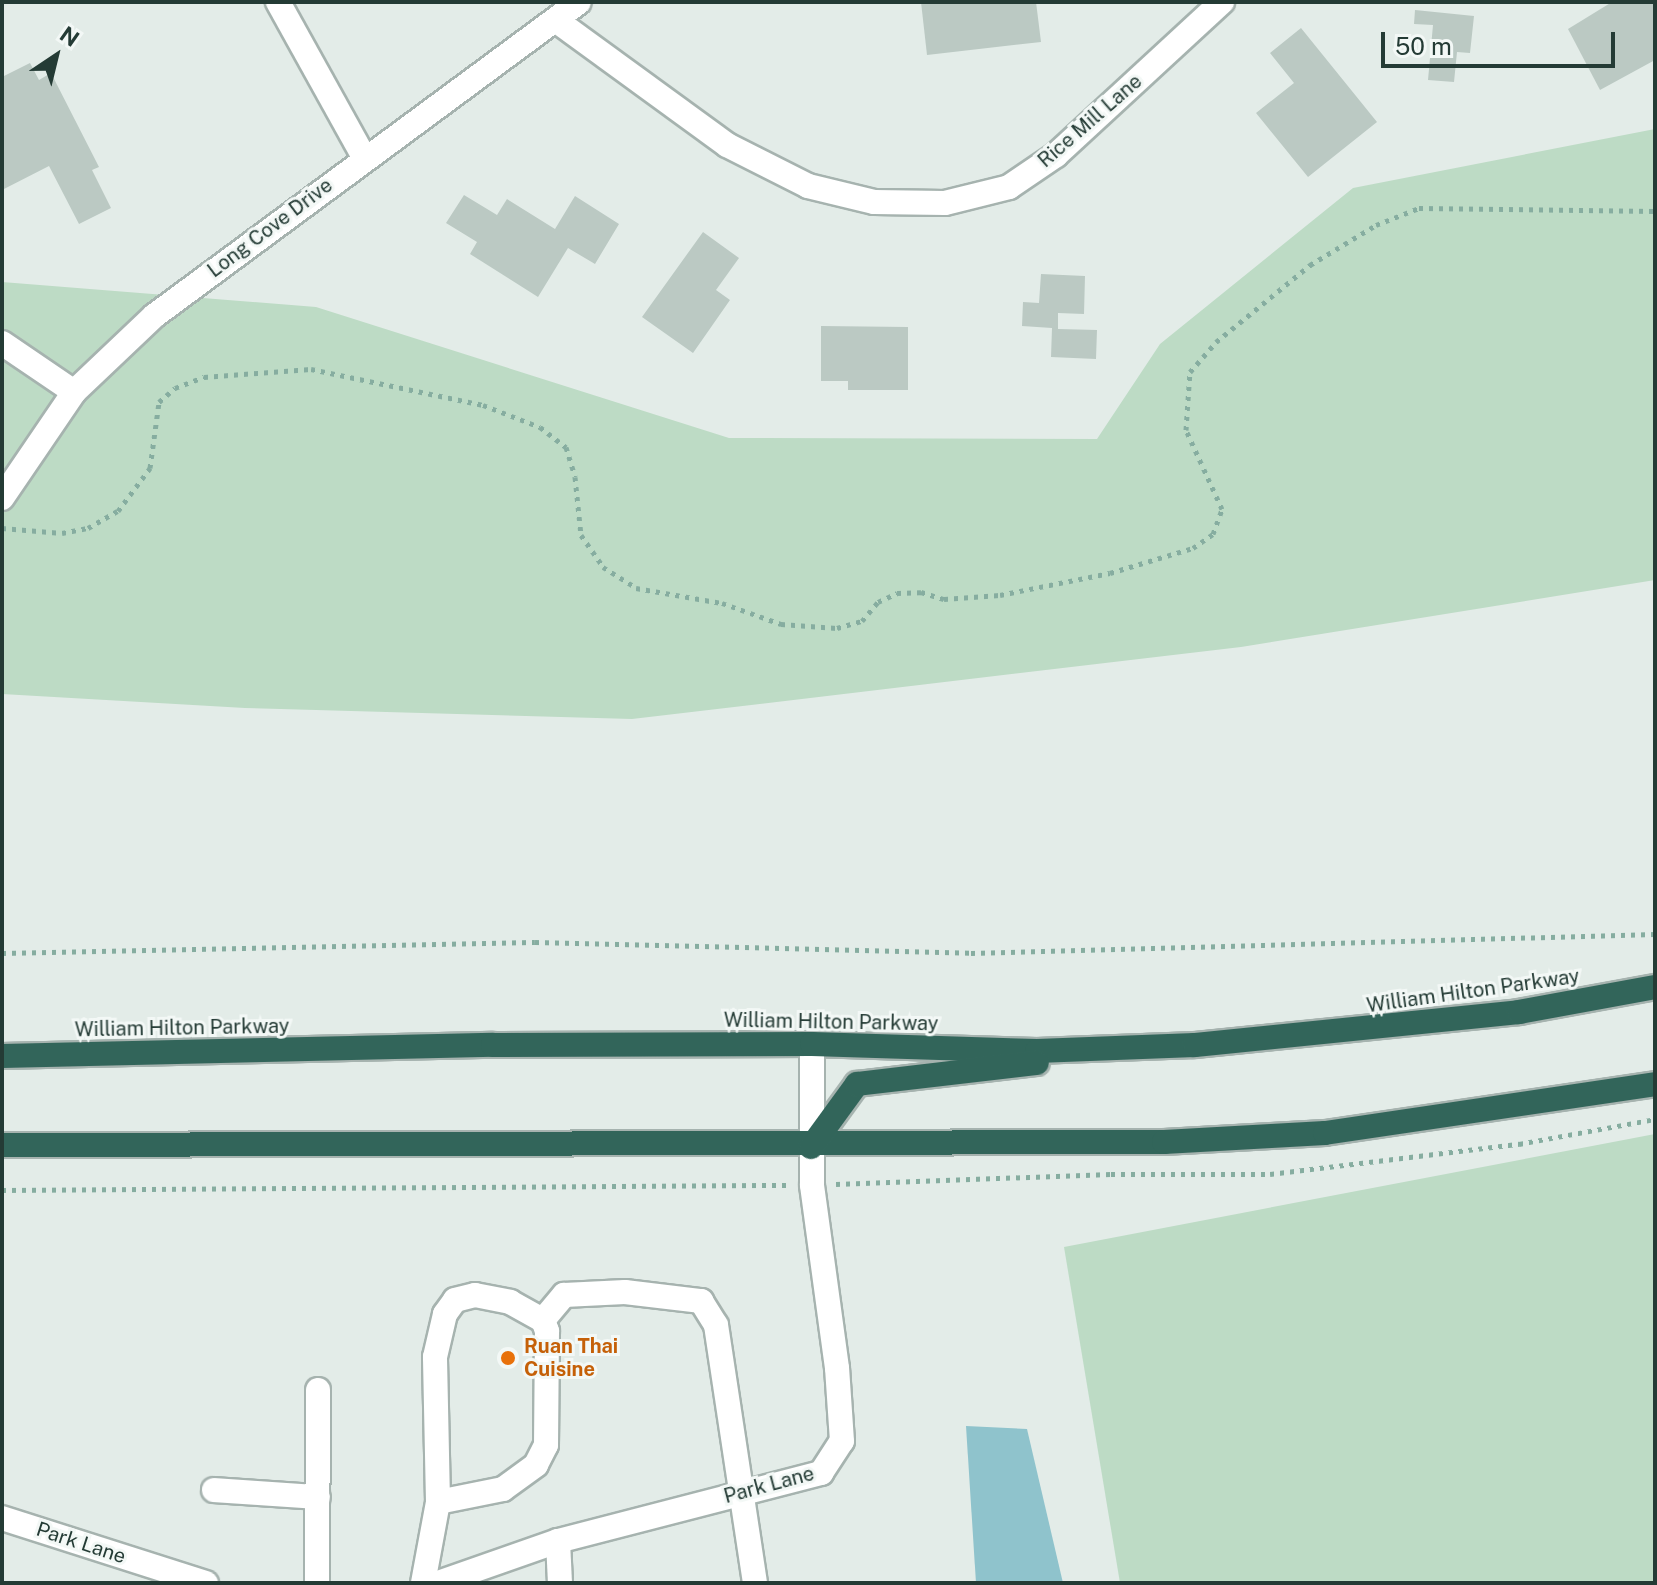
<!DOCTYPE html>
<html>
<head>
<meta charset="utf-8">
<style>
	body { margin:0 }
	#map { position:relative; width:1657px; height:1585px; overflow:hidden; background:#e3ece8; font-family:"Public Sans",sans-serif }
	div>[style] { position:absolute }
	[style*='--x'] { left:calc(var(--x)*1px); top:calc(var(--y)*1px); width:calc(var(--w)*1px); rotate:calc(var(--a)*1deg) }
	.green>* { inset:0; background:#bddbc5 }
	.water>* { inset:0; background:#8fc3cc }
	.building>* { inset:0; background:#bbc9c3 }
	.path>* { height:5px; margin-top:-2.5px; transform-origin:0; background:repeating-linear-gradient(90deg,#86ada0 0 4px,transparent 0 10px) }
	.roads { filter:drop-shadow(2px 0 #a6b3af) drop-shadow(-2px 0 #a6b3af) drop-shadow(0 2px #a6b3af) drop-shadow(0 -2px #a6b3af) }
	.minor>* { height:24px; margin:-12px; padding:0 12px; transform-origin:12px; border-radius:12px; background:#fff }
	.highway>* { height:24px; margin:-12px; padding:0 12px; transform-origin:12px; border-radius:12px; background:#32655a }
	.dots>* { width:22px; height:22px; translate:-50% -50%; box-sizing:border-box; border:4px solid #f3f8f6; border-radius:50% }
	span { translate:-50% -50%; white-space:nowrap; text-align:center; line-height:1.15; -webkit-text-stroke:6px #f3f8f6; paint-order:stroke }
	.street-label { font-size:20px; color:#243b35 }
	.food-label { font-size:20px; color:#c56008; font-weight:700 }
	.left { translate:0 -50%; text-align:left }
	.frame { position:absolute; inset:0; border:4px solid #243b35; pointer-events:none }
	.north { position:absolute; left:16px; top:16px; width:80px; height:80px; -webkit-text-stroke:6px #f3f8f6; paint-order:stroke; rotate:35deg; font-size:22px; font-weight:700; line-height:32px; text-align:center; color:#243b35 }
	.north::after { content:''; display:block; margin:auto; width:28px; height:36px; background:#243b35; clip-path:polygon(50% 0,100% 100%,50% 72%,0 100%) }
	.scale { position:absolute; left:1381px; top:32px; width:234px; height:36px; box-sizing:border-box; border:4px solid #243b35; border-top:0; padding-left:10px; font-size:24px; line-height:28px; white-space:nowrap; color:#243b35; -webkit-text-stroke:6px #f3f8f6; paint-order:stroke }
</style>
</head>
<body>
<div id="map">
	<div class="green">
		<i style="clip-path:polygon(1655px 129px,1655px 580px,1241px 647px,632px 719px,245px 708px,2px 694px,2px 282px,316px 307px,729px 438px,1097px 439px,1160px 344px,1353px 188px)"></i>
		<i style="clip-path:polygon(1655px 1134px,1655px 1583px,1120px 1583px,1064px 1247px)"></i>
	</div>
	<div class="water">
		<i style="clip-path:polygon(966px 1426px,1027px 1429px,1063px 1583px,976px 1583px)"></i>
	</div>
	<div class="building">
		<i style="clip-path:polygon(921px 2px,1036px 2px,1041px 42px,927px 55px)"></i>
		<i style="clip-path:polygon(1612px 2px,1655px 2px,1655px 60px,1600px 90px,1568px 29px)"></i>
		<i style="clip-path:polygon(1415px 10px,1474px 16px,1470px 53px,1457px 52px,1454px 82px,1428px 80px,1433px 25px,1414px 24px)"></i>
		<i style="clip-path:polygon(1301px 28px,1377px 122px,1308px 177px,1256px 113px,1294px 83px,1270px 53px)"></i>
		<i style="clip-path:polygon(30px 63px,39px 80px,51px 73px,99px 167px,92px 170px,111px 208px,79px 224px,49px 166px,2px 190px,2px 77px)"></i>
		<i style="clip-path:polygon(464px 195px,497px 215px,507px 199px,555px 229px,575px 196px,619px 224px,595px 264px,568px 248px,538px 297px,470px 254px,477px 242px,446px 223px)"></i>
		<i style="clip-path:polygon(703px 232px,739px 258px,716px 290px,730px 300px,693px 353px,642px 317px)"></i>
		<i style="clip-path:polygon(1041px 274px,1085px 276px,1084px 314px,1058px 313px,1058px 329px,1097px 330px,1096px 359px,1051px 357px,1052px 328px,1022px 326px,1023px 302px,1039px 303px)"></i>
		<i style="clip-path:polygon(821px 326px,908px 327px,908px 390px,848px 390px,848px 381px,821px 381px)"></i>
	</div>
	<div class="path">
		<i style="--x:2;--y:528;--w:60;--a:4.8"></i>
		<i style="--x:62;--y:533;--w:26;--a:-11"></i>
		<i style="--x:88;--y:528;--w:34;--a:-30"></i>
		<i style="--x:118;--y:511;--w:54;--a:-53.3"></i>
		<i style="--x:150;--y:468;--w:67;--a:-82.2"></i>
		<i style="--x:159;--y:402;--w:21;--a:-41"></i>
		<i style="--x:175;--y:388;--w:31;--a:-21"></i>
		<i style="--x:204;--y:377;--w:107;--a:-4.3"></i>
		<i style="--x:311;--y:369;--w:176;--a:11.8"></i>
		<i style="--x:483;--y:405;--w:61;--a:21.1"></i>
		<i style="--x:540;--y:427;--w:33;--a:38"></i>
		<i style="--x:566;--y:447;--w:31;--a:73"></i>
		<i style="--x:575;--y:477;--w:58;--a:84.1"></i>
		<i style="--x:581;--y:535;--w:39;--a:55"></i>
		<i style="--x:603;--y:567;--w:39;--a:32"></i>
		<i style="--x:636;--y:588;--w:87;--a:9.9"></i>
		<i style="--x:722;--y:603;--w:63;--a:19.6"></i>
		<i style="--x:781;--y:624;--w:56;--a:4.1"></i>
		<i style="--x:837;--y:628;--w:26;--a:-16"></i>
		<i style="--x:862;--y:621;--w:25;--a:-50"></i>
		<i style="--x:878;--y:602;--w:21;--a:-25"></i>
		<i style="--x:897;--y:593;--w:24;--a:-2"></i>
		<i style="--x:921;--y:592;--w:24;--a:17"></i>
		<i style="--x:944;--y:599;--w:56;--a:-4.1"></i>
		<i style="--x:1000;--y:595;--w:112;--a:-11.3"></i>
		<i style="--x:1110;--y:573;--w:87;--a:-16.8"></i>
		<i style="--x:1193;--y:548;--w:24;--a:-35"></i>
		<i style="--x:1213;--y:534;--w:27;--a:-70"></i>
		<i style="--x:1222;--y:509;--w:87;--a:-114.5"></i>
		<i style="--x:1186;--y:430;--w:58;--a:-86.1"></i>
		<i style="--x:1190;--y:372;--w:40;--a:-49"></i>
		<i style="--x:1216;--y:342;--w:122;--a:-39.3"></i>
		<i style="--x:1310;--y:265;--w:77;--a:-31.2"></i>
		<i style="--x:1376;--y:225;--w:46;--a:-21.6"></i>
		<i style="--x:1419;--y:208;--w:236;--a:0.7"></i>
		<i style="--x:2;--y:953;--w:533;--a:-1.18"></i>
		<i style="--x:535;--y:942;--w:436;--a:1.4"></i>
		<i style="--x:971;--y:953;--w:684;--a:-1.59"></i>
		<i style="--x:836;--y:1184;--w:275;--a:-2.1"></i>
		<i style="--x:1111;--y:1174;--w:159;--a:0"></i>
		<i style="--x:1270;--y:1174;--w:251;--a:-6.9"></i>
		<i style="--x:1519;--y:1144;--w:138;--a:-10.4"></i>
		<i style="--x:2;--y:1190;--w:784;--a:-0.37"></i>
	</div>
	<div class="roads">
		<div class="minor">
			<i style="--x:278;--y:2;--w:177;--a:61"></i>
			<i style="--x:557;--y:21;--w:210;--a:36.1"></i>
			<i style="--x:727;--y:145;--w:91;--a:26.8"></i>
			<i style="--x:808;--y:186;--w:68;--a:13.6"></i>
			<i style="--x:874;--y:202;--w:71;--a:0.8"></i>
			<i style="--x:945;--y:203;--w:66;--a:-14"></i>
			<i style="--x:1009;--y:187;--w:57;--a:-34.2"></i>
			<i style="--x:1056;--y:155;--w:226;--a:-42.7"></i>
			<i style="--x:2;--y:343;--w:87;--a:34.2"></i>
			<i style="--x:2;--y:498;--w:128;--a:-55.8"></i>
			<i style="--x:74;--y:392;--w:110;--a:-43.5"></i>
			<i style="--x:154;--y:316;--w:528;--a:-36.46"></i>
			<i style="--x:543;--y:1320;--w:33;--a:-50"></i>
			<i style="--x:564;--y:1295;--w:61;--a:-2.8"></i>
			<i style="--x:625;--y:1292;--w:77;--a:6.8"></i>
			<i style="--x:701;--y:1301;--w:28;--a:58"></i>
			<i style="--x:716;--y:1325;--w:261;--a:81.4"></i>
			<i style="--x:214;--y:1490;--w:104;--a:3.9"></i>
			<i style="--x:2;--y:1518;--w:214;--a:17.7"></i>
			<i style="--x:558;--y:1541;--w:42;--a:87.3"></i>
			<i style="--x:317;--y:1583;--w:193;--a:-89.7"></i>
			<i style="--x:423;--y:1583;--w:82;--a:-79.5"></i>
			<i style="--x:438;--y:1502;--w:145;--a:-91.2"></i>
			<i style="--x:435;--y:1357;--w:44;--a:-76.9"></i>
			<i style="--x:445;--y:1314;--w:17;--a:-54"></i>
			<i style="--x:455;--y:1300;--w:21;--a:-14"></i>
			<i style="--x:475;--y:1295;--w:36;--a:11"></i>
			<i style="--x:510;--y:1302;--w:38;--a:29"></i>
			<i style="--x:543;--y:1320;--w:12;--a:70"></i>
			<i style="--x:547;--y:1331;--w:114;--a:90.5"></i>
			<i style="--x:546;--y:1445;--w:22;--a:117"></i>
			<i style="--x:536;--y:1465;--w:41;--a:144"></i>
			<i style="--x:503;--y:1489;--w:66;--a:168.7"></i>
			<i style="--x:438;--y:1583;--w:127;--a:-19.3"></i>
			<i style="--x:558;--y:1541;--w:272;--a:-14.5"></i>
			<i style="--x:821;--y:1473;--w:38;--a:-57"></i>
			<i style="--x:842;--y:1441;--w:73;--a:-93.9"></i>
			<i style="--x:837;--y:1368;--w:185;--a:-97.8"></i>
			<i style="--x:812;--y:1185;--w:141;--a:-90"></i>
		</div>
		<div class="highway">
			<i style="--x:2;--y:1056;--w:491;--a:-1.3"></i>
			<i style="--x:493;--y:1045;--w:319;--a:-0.2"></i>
			<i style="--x:812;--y:1044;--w:225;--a:1.8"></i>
			<i style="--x:1037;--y:1051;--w:158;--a:-2.2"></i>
			<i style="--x:1195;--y:1045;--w:326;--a:-5.8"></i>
			<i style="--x:1519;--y:1012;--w:138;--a:-10.4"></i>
			<i style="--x:2;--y:1145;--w:1162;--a:-0.15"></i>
			<i style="--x:1164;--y:1142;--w:161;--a:-3.2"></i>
			<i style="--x:1325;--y:1133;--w:334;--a:-8.4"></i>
			<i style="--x:811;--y:1147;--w:78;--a:-53.9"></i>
			<i style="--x:857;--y:1084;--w:181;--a:-6.7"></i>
		</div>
	</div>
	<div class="dots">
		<i style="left:508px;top:1358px;background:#e8710a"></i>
	</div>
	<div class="street-label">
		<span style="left:1090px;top:121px;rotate:-41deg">Rice Mill Lane</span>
		<span style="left:270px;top:228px;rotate:-37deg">Long Cove Drive</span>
		<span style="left:1473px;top:991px;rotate:-8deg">William Hilton Parkway</span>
		<span style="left:831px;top:1022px;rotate:1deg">William Hilton Parkway</span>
		<span style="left:182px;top:1028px;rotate:-1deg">William Hilton Parkway</span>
		<span style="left:769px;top:1485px;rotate:-15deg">Park Lane</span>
		<span style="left:81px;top:1543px;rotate:18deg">Park Lane</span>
	</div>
	<div class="food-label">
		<span class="left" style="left:524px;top:1358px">Ruan Thai<br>Cuisine</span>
	</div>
	<div class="frame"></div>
	<div class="north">N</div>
	<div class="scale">50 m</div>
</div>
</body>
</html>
